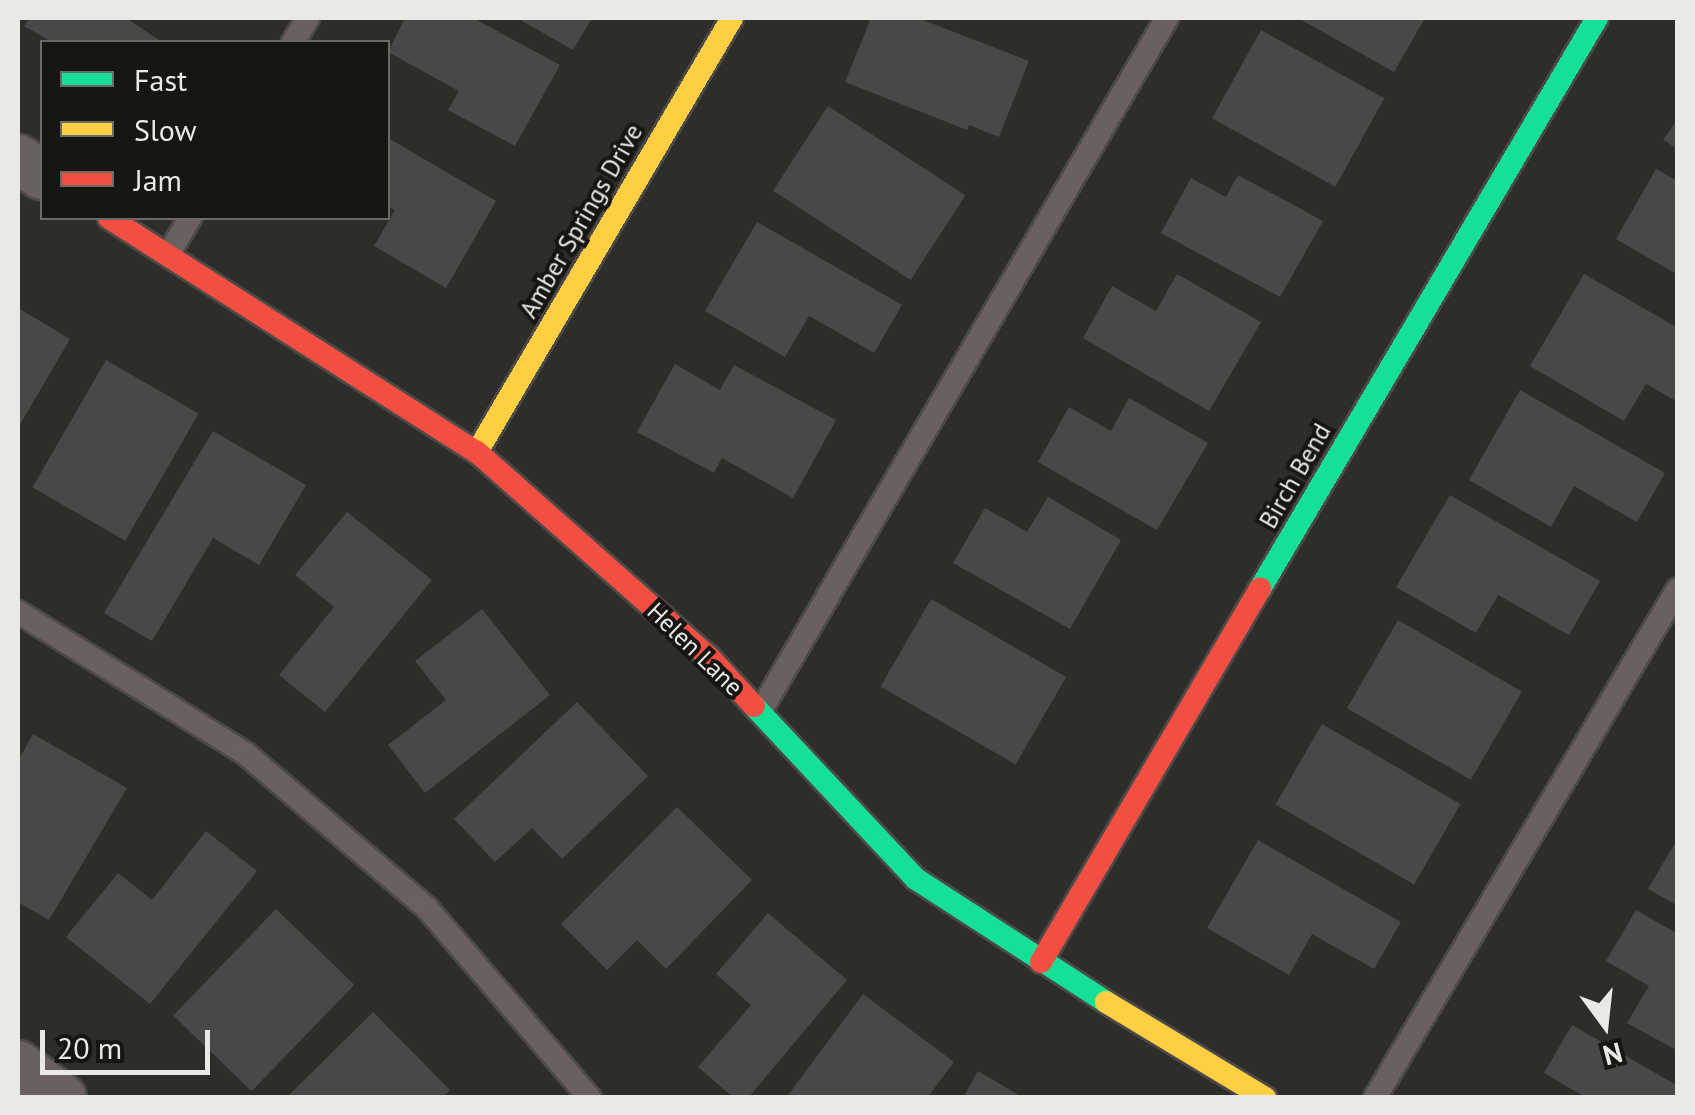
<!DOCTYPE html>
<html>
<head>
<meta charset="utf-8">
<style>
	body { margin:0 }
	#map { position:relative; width:1695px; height:1115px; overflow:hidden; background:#2e2d29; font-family:"PT Sans",sans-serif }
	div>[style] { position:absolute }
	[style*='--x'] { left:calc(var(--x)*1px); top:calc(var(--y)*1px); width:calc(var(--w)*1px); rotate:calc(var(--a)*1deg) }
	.building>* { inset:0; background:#494848; transform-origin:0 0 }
	.roads { filter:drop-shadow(2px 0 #4b4a48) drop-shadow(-2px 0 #4b4a48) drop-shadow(0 2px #4b4a48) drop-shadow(0 -2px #4b4a48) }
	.lane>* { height:22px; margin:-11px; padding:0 11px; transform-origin:11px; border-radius:11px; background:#6a605f }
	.street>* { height:48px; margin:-24px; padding:0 24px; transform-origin:24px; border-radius:24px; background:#6a605f }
	.fast>* { height:22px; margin:-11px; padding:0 11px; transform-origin:11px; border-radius:11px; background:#16e098 }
	.slow>* { height:22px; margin:-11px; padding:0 11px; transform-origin:11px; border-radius:11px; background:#ffcf43 }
	.jam>* { height:22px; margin:-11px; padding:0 11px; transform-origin:11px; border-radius:11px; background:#f24e42 }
	span { translate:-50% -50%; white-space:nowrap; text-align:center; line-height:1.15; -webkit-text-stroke:8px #171613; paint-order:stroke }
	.street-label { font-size:25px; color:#eae9e5 }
	.frame { position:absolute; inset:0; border:20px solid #eae9e5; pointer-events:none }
	.legend { position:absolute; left:40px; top:40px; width:350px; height:180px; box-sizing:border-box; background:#171613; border:2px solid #6b6a67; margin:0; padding:12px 18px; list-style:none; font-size:30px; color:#eae9e5 }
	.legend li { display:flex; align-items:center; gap:20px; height:50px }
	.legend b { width:50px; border:2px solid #6b6a67 }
	.north { position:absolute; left:1555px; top:975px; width:100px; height:100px; -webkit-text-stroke:8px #171613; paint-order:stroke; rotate:165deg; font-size:28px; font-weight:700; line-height:40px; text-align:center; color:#eae9e5 }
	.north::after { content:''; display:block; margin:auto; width:35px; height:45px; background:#eae9e5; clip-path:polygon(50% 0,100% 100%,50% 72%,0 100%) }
	.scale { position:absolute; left:40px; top:1030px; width:170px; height:45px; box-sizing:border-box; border:5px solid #eae9e5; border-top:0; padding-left:12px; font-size:30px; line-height:35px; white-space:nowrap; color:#eae9e5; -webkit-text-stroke:8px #171613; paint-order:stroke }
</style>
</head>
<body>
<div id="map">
	<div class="building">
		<i style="clip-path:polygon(30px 18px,126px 18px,162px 42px,52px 42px,24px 26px)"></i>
		<i style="clip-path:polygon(405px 18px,473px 18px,560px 65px,515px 146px,448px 110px,459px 91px,388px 52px)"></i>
		<i style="clip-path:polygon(517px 18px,592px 18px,573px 50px)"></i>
		<i style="clip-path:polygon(871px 18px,918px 18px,1029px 61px,999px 137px,969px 125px,967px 130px,845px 82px)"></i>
		<i style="clip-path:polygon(1298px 18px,1425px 18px,1394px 72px)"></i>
		<i style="left:1261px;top:30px;width:141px;height:101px;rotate:29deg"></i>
		<i style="left:828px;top:106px;width:164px;height:101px;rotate:33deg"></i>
		<i style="clip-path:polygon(1678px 118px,1678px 149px,1663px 140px)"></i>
		<i style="clip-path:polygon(388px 138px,496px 201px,446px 288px,374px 246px,395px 210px,388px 206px)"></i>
		<i style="clip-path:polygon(1656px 169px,1678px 181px,1678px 275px,1616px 239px)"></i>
		<i style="clip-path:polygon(1238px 175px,1323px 221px,1280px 297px,1161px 233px,1191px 178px,1226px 197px)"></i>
		<i style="clip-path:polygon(757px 222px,902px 305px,874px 353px,809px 316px,785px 357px,705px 311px)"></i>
		<i style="clip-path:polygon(1177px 274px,1261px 322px,1209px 411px,1083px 338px,1112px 286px,1156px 311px)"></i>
		<i style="clip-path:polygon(1584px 274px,1678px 328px,1678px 402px,1646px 384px,1624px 421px,1530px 366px)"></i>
		<i style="clip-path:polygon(18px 308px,70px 339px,18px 428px)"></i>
		<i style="left:106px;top:360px;width:107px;height:147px;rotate:30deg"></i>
		<i style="clip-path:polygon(675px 364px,720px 390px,734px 365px,836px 420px,793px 498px,722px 458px,714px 473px,637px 432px)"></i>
		<i style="clip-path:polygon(1520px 390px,1665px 473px,1637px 522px,1574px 486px,1551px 527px,1469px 480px)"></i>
		<i style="clip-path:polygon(1129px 398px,1208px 443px,1157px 530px,1038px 462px,1069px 407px,1111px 431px)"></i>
		<i style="clip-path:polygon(213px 431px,306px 485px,259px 565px,213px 538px,152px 641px,104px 613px)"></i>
		<i style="clip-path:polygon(1450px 495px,1600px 581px,1569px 635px,1498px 595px,1476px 633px,1396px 587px)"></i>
		<i style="clip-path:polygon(1048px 497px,1121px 540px,1070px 629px,953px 563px,985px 508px,1027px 532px)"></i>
		<i style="clip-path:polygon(347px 512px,432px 580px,325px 712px,279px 675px,334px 607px,295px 575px)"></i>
		<i style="left:931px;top:599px;width:156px;height:101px;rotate:30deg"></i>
		<i style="clip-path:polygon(482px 609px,550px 695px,425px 793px,388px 745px,446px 700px,415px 661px)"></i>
		<i style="left:1398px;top:620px;width:143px;height:102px;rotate:30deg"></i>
		<i style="clip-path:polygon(577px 702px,648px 776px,562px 859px,532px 828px,495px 862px,454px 819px)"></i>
		<i style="left:1322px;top:724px;width:160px;height:93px;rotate:30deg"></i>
		<i style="clip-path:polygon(33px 734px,127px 788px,49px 920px,18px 902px,18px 761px)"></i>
		<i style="clip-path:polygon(677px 807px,752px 880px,666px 969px,637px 940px,607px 970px,561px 924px)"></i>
		<i style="clip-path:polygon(206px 831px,257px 871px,150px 1004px,66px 937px,118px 873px,152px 900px)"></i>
		<i style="clip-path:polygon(1678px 838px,1678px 906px,1648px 889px)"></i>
		<i style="clip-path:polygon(1258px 840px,1401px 922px,1374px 969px,1312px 934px,1289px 975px,1207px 928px)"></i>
		<i style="left:276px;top:909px;width:109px;height:148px;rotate:44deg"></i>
		<i style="clip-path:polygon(1636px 910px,1678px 934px,1678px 1051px,1627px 1023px,1649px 986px,1606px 961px)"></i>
		<i style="clip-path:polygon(768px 913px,847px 980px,748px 1098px,734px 1098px,698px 1067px,751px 1005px,716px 974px)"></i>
		<i style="clip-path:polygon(863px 994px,954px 1062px,927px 1098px,786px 1098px)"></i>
		<i style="clip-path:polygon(373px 1012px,450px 1090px,442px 1098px,286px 1098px)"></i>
		<i style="clip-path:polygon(1572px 1025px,1678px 1086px,1678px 1098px,1587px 1098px,1544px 1073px)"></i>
		<i style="clip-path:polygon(978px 1071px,1024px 1098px,963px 1098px)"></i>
	</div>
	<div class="roads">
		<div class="lane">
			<i style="--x:293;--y:42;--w:28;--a:-58"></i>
			<i style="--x:168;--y:255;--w:43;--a:-59.3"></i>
			<i style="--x:18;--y:612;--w:269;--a:31.9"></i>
			<i style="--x:246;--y:754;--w:238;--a:40.4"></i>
			<i style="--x:427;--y:908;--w:250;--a:49.4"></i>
			<i style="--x:760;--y:712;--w:805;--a:-59.61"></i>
			<i style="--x:1375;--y:1098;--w:592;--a:-59.24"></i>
		</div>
		<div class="street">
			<i style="--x:18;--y:159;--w:29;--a:34"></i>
			<i style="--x:18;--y:1065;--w:55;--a:36.9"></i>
		</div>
		<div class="fast">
			<i style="--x:1260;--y:589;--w:663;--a:-59.45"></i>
			<i style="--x:754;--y:706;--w:237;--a:46.9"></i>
			<i style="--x:916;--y:879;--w:226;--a:32.9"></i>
		</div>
		<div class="slow">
			<i style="--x:477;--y:452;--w:503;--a:-59.56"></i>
			<i style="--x:1106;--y:1002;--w:186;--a:31.1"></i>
		</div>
		<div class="jam">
			<i style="--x:109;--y:218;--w:436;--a:32.5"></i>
			<i style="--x:477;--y:452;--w:311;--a:41.5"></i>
			<i style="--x:710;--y:658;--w:65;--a:47.5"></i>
			<i style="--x:1041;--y:962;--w:433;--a:-59.6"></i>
		</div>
	</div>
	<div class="street-label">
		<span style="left:581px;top:221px;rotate:-60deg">Amber Springs Drive</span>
		<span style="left:1295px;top:476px;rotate:-60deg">Birch Bend</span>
		<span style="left:695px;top:649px;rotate:44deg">Helen Lane</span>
	</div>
	<div class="frame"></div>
	<ul class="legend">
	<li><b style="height:12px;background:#16e098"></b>Fast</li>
	<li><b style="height:12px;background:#ffcf43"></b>Slow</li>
	<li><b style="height:12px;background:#f24e42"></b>Jam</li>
	</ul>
	<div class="north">N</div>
	<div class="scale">20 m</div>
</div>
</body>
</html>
